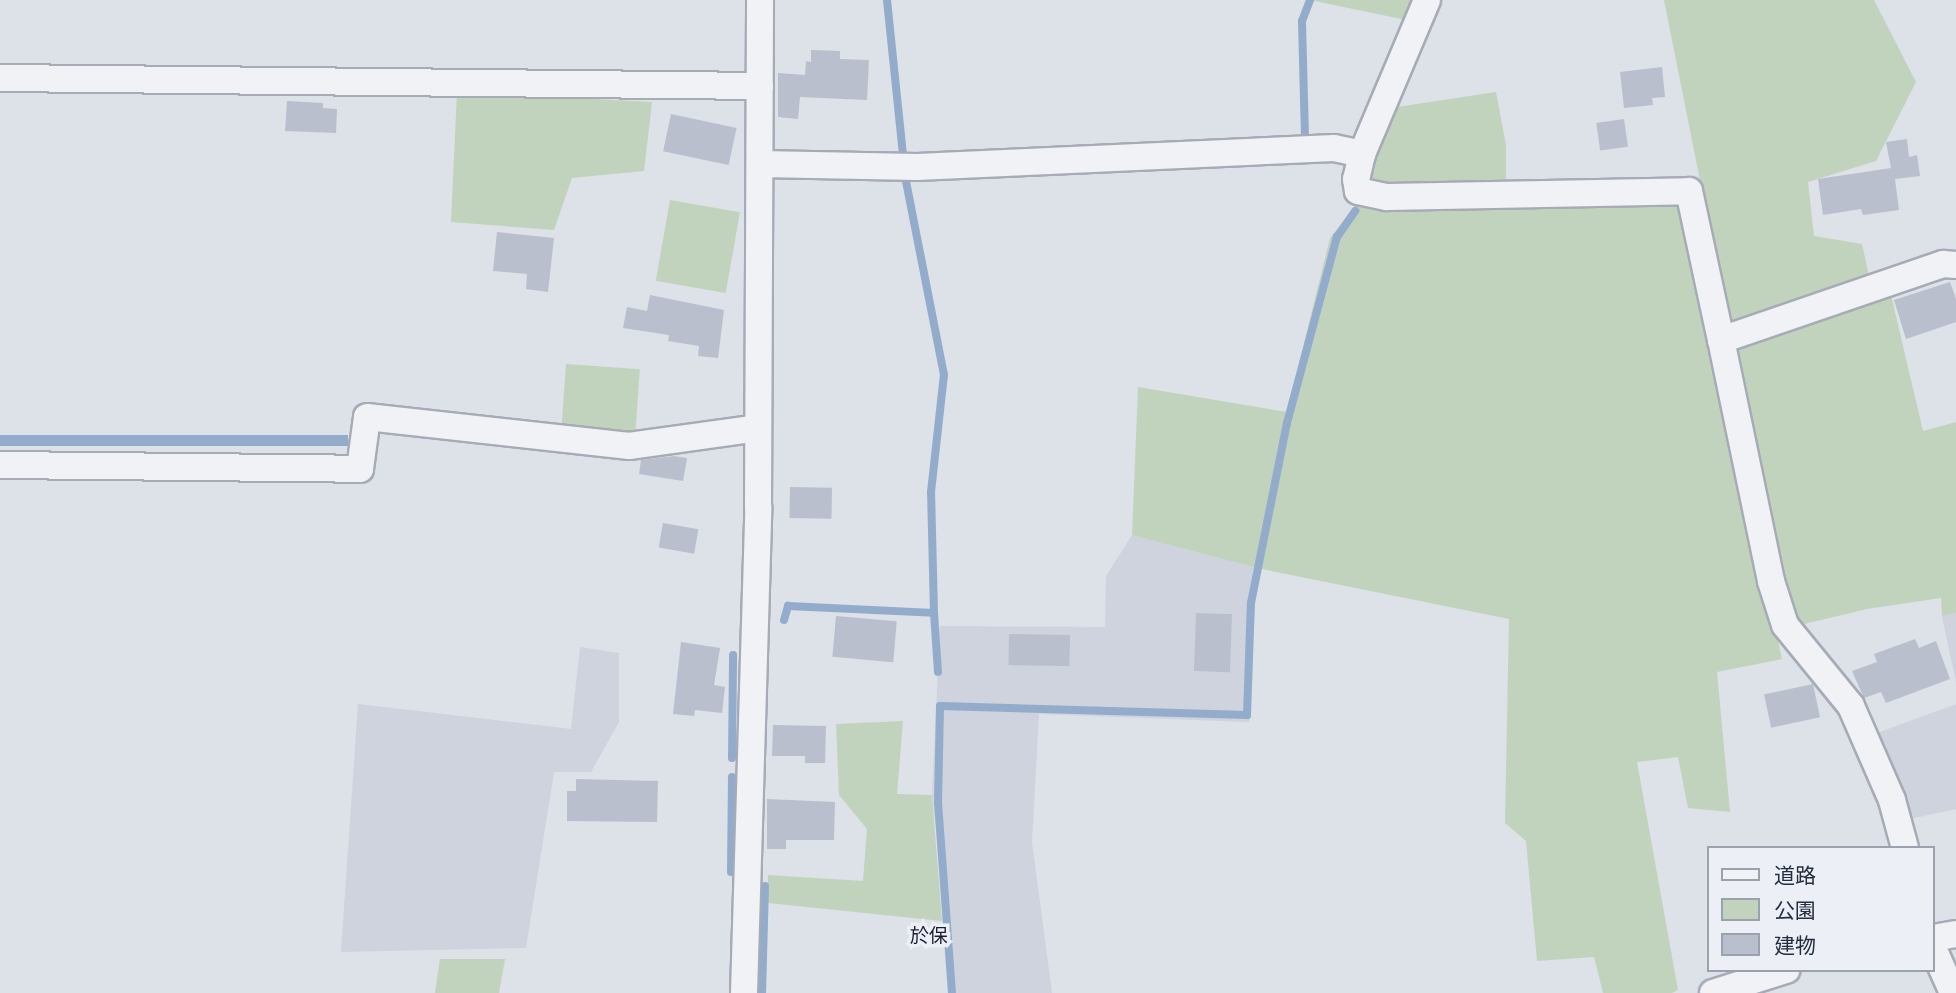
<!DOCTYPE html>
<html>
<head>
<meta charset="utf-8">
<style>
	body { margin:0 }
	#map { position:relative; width:1956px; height:993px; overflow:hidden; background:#dde1e8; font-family:"Source Sans 3","Noto Sans JP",sans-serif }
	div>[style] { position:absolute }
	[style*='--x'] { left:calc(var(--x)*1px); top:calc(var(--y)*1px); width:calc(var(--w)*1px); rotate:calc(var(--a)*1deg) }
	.built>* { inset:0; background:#ced3de }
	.green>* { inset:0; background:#c1d3bd; transform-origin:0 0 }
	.water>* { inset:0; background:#93accc; transform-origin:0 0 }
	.stream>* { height:8px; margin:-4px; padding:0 4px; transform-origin:4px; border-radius:4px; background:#93accc }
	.building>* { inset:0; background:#b9bfcc; transform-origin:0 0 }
	.roads { filter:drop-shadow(2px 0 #a6abb6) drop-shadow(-2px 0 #a6abb6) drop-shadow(0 2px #a6abb6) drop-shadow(0 -2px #a6abb6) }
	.minor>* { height:26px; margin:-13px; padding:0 13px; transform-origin:13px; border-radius:13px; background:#f0f2f6 }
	span { translate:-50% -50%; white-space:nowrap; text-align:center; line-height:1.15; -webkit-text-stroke:7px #ecf0f6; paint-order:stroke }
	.neighbourhood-label { font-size:19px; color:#171f31 }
	.legend { position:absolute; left:1707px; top:846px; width:228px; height:126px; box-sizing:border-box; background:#ecf0f6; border:2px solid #9ca2ad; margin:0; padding:9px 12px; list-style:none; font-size:21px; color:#252d40 }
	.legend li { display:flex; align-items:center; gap:14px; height:35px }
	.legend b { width:35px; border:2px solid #9ca2ad }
</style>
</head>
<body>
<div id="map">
	<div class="built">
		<i style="clip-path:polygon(1132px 535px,1257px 568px,1249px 722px,1039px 714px,1032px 842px,1052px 993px,956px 993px,932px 795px,940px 626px,1105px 627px,1106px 576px)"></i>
		<i style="clip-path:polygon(1956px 613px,1956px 683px,1942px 616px)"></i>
		<i style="clip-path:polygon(580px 647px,619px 653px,619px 722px,591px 772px,554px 772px,526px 948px,341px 952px,358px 704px,571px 729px)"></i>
		<i style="clip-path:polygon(1956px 704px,1956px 809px,1905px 820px,1877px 733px)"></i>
	</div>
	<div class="green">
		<i style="clip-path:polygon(1310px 0,1422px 0,1411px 21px)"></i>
		<i style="clip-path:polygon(1664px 0,1874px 0,1916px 82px,1876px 161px,1808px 182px,1814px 236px,1862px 244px,1869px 276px,1729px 326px)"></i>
		<i style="clip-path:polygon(457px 92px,652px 102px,644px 171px,572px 178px,554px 230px,451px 222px)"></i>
		<i style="clip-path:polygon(1496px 92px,1506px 145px,1506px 189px,1368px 185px,1367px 166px,1390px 108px)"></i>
		<i style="left:670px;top:200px;width:71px;height:82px;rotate:10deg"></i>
		<i style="clip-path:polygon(1358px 202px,1682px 205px,1737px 472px,1764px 473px,1738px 350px,1891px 295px,1923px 431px,1956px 422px,1956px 613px,1942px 616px,1941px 598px,1867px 609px,1800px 625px,1778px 552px,1759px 557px,1782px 659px,1717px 672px,1730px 812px,1688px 808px,1678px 757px,1637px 762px,1678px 990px,1672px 993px,1603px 993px,1594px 957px,1537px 961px,1526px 841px,1505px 823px,1509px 619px,1257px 568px,1132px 535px,1138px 387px,1287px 412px,1330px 238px)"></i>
		<i style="left:566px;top:364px;width:74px;height:64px;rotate:4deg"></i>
		<i style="clip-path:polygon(903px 721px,897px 794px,932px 795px,942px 921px,768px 903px,768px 875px,863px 881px,867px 829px,839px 795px,836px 724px)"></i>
		<i style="clip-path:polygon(440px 959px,505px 959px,499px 993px,435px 993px)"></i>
	</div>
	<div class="water">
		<i style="left:0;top:435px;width:348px;height:11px"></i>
	</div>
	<div class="stream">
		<i style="--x:887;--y:0;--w:157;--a:84.1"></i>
		<i style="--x:1305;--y:137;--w:116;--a:-91.5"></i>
		<i style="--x:1302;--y:21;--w:22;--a:-69"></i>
		<i style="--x:934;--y:613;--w:59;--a:86.1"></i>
		<i style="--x:784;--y:620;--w:15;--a:-74"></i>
		<i style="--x:788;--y:606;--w:146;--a:2.7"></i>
		<i style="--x:934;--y:613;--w:121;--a:-91.4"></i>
		<i style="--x:931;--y:492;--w:118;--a:-83.7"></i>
		<i style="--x:944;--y:375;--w:198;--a:-101.1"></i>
		<i style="--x:732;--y:758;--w:103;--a:-89.4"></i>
		<i style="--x:731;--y:872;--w:95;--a:-89.4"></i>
		<i style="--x:762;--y:993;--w:107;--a:-88.4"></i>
		<i style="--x:952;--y:993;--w:191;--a:-94.2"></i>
		<i style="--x:938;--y:803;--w:97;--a:-88.8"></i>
		<i style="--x:940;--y:706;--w:307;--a:1.7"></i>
		<i style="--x:1247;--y:715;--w:112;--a:-88"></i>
		<i style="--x:1251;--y:603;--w:184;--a:-78.7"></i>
		<i style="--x:1287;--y:423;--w:193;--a:-75"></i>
		<i style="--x:1337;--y:237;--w:32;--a:-55"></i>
	</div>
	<div class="building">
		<i style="clip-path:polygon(811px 50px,840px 51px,840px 59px,869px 60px,867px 100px,800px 97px,798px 119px,778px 117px,778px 73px,805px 75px,806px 61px,811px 62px)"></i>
		<i style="clip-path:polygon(1662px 67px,1665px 97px,1652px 98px,1653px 105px,1624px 108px,1620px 72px)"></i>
		<i style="clip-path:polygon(287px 101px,323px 103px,323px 108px,337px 109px,336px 133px,285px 131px)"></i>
		<i style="left:671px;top:114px;width:67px;height:38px;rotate:12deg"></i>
		<i style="left:1624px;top:119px;width:28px;height:28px;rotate:82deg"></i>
		<i style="clip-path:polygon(1907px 139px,1909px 157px,1917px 155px,1920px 176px,1895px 179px,1899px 210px,1863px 215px,1861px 209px,1823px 215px,1818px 179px,1891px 168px,1886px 142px)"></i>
		<i style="clip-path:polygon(497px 232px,554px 238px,548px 292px,526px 289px,527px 274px,493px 271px)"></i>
		<i style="clip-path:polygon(1950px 282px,1956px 299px,1956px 322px,1906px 339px,1894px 300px)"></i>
		<i style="clip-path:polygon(650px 295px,724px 310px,718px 358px,698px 356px,699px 346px,668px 341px,669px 335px,623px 328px,627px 307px,647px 311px)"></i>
		<i style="clip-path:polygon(674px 456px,687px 458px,683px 481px,639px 474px,641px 460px)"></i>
		<i style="left:790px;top:487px;width:42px;height:31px;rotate:1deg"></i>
		<i style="left:663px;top:523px;width:36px;height:25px;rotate:10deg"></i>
		<i style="left:1196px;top:613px;width:36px;height:58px;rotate:2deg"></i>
		<i style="left:836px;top:616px;width:61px;height:41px;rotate:5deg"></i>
		<i style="left:1009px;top:634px;width:61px;height:31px;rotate:1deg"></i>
		<i style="clip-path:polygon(1915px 639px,1919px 648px,1936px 641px,1950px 679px,1886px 703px,1881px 692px,1864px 698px,1852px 671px,1877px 662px,1874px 654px)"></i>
		<i style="clip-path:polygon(681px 642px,720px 648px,714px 685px,725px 687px,722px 713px,695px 710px,694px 716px,673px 714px)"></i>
		<i style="left:1813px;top:684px;width:34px;height:50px;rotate:78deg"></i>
		<i style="clip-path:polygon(773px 725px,826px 726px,825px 763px,805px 763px,805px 756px,772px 756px)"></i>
		<i style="clip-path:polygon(576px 779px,658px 781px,657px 822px,567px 821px,567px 791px,576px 791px)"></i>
		<i style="clip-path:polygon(767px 799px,835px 802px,834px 840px,786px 840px,786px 849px,767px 849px)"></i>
	</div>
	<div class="roads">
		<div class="minor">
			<i style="--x:0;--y:78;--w:760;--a:0.6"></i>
			<i style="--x:1362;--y:154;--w:167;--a:-67.1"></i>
			<i style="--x:760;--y:164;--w:157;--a:1.1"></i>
			<i style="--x:917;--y:167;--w:417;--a:-2.6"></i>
			<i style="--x:1334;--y:148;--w:29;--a:12"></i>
			<i style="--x:1362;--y:154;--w:26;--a:103"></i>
			<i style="--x:1356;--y:179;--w:12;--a:81"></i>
			<i style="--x:1358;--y:191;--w:30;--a:12"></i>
			<i style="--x:1387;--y:197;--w:302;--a:-1.1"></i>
			<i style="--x:1689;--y:191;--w:152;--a:77.9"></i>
			<i style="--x:0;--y:465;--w:360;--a:0.6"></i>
			<i style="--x:360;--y:469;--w:52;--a:-82.3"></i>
			<i style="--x:367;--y:417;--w:264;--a:6.3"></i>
			<i style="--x:629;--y:446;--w:130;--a:-7.9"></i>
			<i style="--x:1905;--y:848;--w:50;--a:-105.2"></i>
			<i style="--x:1892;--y:800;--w:103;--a:-113.6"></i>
			<i style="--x:1851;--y:706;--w:104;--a:-129.2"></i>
			<i style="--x:1785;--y:625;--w:46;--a:-107.7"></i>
			<i style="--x:1771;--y:581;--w:246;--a:-101.7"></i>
			<i style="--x:1721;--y:340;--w:235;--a:-18.9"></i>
			<i style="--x:1943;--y:264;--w:13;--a:4"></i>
			<i style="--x:1933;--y:938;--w:23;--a:-10"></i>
			<i style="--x:1933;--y:948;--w:49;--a:66"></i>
			<i style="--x:744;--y:993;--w:486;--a:-88.3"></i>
			<i style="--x:758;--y:507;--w:507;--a:-89.77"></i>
			<i style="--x:1713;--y:993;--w:77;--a:-17.5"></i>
		</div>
	</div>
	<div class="neighbourhood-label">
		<span style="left:929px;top:937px">於保</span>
	</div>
	<ul class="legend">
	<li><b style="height:9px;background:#f0f2f6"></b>道路</li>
	<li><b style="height:19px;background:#c1d3bd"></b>公園</li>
	<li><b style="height:19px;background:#b9bfcc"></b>建物</li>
	</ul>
</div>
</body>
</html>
